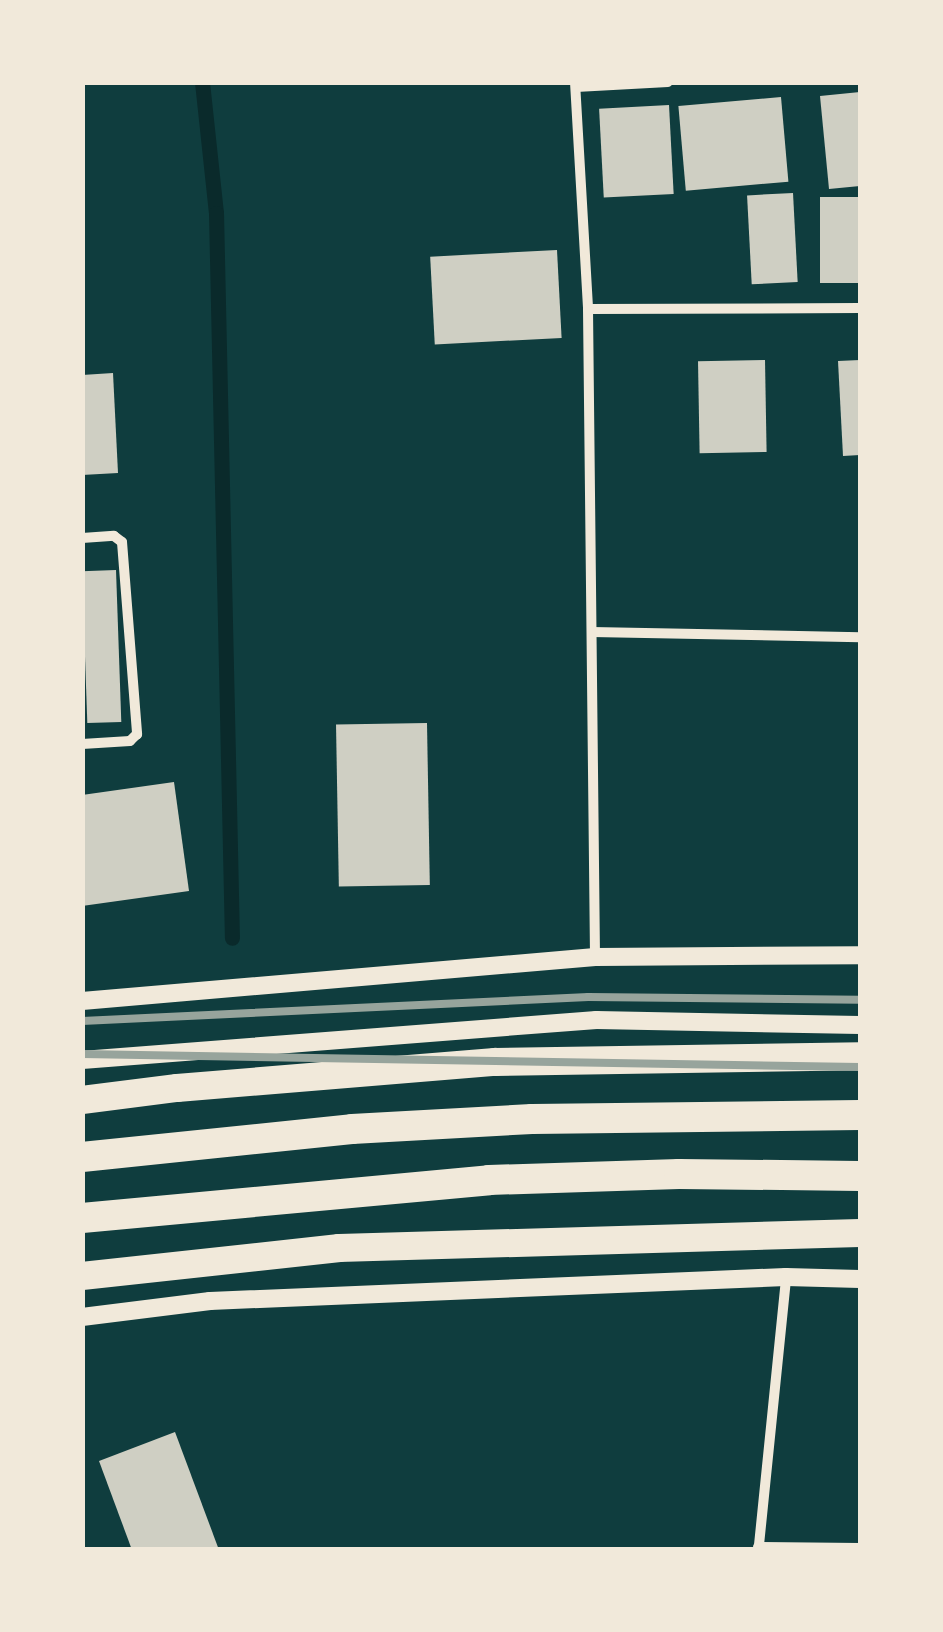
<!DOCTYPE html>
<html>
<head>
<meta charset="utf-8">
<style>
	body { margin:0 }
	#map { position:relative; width:943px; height:1632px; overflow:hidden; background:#0f3d3e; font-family:"Open Sans",sans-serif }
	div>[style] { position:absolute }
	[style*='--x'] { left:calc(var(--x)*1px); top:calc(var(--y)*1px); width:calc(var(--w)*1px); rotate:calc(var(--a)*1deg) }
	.stream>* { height:15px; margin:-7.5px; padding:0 7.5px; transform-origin:7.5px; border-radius:7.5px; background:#0a2a2b }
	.building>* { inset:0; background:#cfcfc3; transform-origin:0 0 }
	.minor>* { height:10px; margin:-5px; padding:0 5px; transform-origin:5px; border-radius:5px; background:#f1e9da }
	.tertiary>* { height:18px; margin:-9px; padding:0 9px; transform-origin:9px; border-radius:9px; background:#f1e9da }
	.trunk>* { height:28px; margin:-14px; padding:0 14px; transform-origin:14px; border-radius:14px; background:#f1e9da }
	.motorway>* { height:30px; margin:-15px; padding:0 15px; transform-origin:15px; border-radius:15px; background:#f1e9da }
	.rail>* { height:8px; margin:-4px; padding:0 4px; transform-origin:4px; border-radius:4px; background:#97a49c }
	span { translate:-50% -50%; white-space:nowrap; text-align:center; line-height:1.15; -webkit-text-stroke:8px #f1e9da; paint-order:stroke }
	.frame { position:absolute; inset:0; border:85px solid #f1e9da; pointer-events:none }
</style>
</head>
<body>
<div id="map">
	<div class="stream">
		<i style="--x:202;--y:82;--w:132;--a:83.9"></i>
		<i style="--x:216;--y:213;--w:725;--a:88.74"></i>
	</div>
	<div class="building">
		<i style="clip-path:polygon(860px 92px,860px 186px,829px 189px,820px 96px)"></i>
		<i style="left:781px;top:97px;width:85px;height:103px;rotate:85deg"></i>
		<i style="left:669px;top:105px;width:89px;height:70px;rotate:87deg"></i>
		<i style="left:793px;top:193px;width:89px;height:46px;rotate:87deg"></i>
		<i style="left:860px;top:197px;width:86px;height:40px;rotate:90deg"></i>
		<i style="left:557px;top:250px;width:88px;height:127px;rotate:87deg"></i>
		<i style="left:765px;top:360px;width:92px;height:67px;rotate:89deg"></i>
		<i style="clip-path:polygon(860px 360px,860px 455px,843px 456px,838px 361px)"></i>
		<i style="clip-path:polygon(113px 373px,118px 473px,82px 475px,82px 375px)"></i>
		<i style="left:116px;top:570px;width:152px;height:34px;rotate:88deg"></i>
		<i style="left:427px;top:723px;width:162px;height:91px;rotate:89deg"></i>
		<i style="clip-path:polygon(174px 782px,189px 891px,82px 906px,82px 795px)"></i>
		<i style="clip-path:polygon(175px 1432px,219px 1550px,132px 1550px,99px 1461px)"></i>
	</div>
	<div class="minor">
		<i style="--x:575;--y:82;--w:227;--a:86.7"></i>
		<i style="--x:588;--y:309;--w:648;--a:89.38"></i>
		<i style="--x:576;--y:87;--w:92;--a:-3.1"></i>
		<i style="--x:588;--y:309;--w:272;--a:-0.2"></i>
		<i style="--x:82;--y:538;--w:32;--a:-4"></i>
		<i style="--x:114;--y:536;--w:10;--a:37"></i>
		<i style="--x:122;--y:542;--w:193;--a:85.5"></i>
		<i style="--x:137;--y:734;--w:10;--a:135"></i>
		<i style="--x:130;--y:741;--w:48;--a:176.4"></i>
		<i style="--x:592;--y:632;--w:268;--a:1.1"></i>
		<i style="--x:759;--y:1545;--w:269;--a:-84.2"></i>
		<i style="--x:758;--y:1547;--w:102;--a:0.6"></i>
	</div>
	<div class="tertiary">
		<i style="--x:82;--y:1001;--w:515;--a:-4.9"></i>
		<i style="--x:595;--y:957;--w:265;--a:-0.4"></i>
		<i style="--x:82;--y:1060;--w:516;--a:-4.45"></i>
		<i style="--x:596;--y:1020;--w:264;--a:1.1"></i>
		<i style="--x:82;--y:1317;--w:129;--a:-7.1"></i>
		<i style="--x:210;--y:1301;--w:576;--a:-2.39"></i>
		<i style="--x:786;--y:1277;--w:74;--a:1.5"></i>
	</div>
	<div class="trunk">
		<i style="--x:82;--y:1100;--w:96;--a:-7.2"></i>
		<i style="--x:177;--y:1088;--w:319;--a:-4.7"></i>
		<i style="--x:495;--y:1062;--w:365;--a:-0.9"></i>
		<i style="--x:82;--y:1276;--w:259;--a:-6.2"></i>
		<i style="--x:339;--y:1248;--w:521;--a:-1.65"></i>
	</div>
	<div class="motorway">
		<i style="--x:82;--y:1157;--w:271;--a:-5.9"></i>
		<i style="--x:352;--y:1129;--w:180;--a:-3.2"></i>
		<i style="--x:532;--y:1119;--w:328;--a:-0.7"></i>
		<i style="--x:82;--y:1218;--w:409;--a:-5.3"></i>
		<i style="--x:489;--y:1180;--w:190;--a:-1.8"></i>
		<i style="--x:679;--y:1174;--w:181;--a:0.6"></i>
	</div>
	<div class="rail">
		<i style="--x:82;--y:1021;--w:507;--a:-2.72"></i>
		<i style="--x:588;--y:997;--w:272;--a:0.6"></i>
		<i style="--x:82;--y:1054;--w:778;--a:0.96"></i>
	</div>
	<div class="frame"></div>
</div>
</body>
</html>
